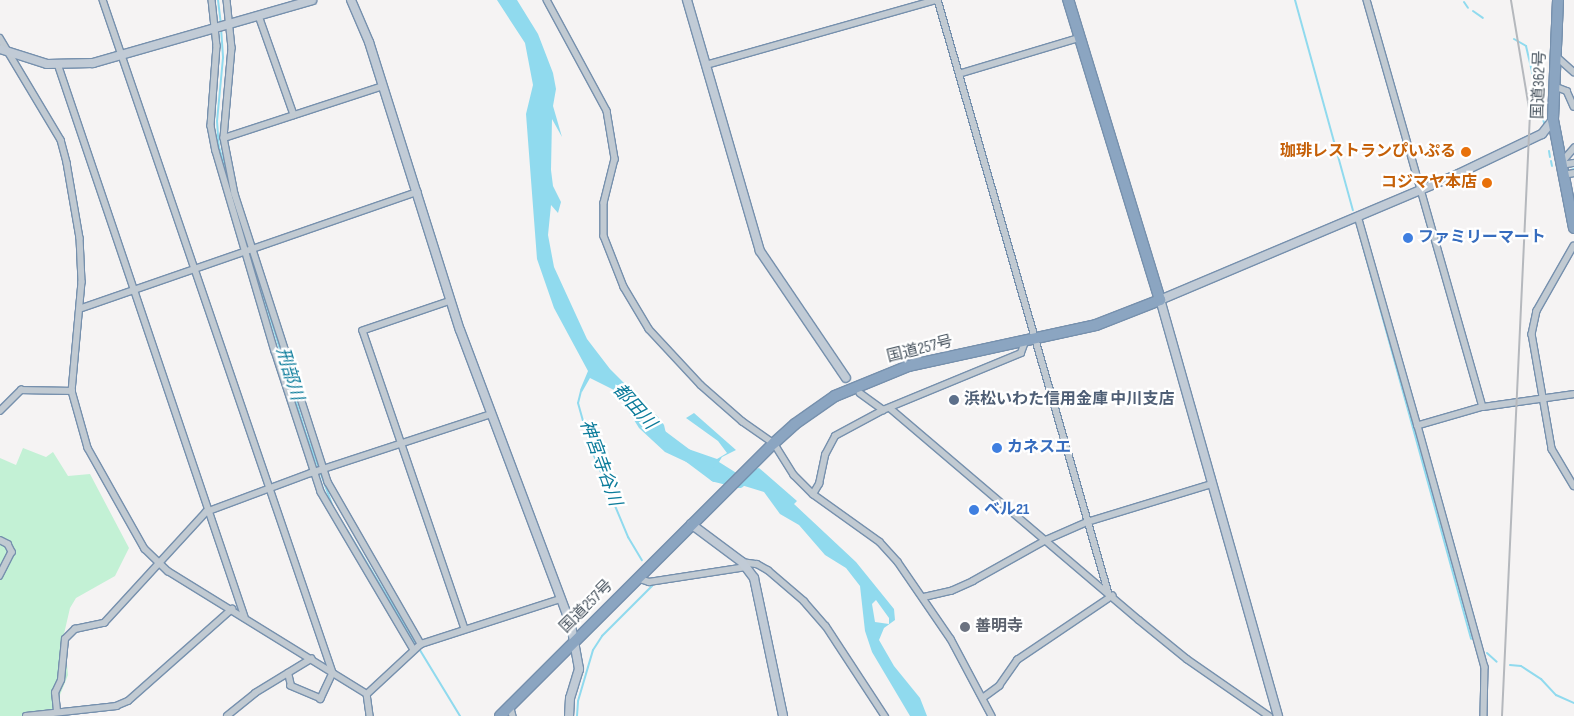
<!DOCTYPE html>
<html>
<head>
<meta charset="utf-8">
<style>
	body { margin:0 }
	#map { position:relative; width:1574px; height:716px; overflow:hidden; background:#f5f3f3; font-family:"Sofia Sans Condensed","Noto Sans JP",sans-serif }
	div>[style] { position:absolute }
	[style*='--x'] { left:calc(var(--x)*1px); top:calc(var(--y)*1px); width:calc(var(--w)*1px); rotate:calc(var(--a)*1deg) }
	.green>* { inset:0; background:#c3f1d5 }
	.water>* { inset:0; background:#90daee }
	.stream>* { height:2px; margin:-1px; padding:0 1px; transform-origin:1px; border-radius:1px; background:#90daee }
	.river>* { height:12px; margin:-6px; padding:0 6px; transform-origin:6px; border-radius:6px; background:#90daee }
	.roads { filter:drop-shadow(1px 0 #7690ad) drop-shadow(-1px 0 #7690ad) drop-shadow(0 1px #7690ad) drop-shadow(0 -1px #7690ad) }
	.street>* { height:5.5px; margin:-2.75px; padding:0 2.75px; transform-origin:2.75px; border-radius:2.75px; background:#c1cad2 }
	.secondary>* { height:8px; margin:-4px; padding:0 4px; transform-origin:4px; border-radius:4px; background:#c1cbd6 }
	.highway>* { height:10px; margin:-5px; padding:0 5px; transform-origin:5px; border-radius:5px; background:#8ba5c1 }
	.rail>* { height:2px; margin:-1px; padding:0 1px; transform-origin:1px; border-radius:1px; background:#b5b8bd }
	.dots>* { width:14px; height:14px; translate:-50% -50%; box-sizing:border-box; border:2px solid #fff; border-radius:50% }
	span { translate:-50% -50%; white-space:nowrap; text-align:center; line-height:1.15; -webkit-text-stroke:4.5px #fff; paint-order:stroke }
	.street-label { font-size:16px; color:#4a5661 }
	.food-label { font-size:16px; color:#c56008; font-weight:700 }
	.right { translate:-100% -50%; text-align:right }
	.shop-label { font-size:16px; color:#366cbe; font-weight:700 }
	.left { translate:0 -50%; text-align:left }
	.service-label { font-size:16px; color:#4e5e75; font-weight:700 }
	.worship-label { font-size:16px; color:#5b616d; font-weight:700 }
	.water-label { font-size:18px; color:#0c7c9b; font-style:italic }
</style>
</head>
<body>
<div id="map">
	<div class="green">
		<i style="clip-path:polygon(23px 448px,46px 457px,53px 452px,68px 476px,90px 474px,129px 548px,115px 576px,76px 598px,70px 608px,64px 634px,68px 675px,56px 705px,59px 716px,0 716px,0 458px,16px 465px)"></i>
	</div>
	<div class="water">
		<i style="clip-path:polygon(evenodd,497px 0,517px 0,538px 34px,553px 73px,556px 89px,553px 106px,562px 137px,552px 119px,551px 170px,553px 186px,561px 202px,558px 213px,551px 205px,548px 235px,554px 267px,587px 339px,610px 369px,659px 418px,664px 425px,668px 442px,717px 459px,727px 453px,718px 441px,686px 418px,694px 413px,736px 450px,722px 457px,719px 462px,738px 474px,759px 468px,797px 501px,794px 504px,856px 562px,894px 609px,895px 620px,884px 628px,879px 640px,894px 666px,920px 698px,927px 716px,910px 716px,872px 652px,865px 631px,860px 586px,846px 568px,825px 555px,799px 525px,780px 514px,764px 492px,725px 480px,665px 452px,639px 428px,616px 391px,590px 378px,582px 392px,580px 390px,588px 371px,554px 308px,537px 259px,526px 114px,533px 85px,525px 43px,497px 0,876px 600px,889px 618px,889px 624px,875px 622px,872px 604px,876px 600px)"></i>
	</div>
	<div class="stream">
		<i style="--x:218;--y:0;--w:23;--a:83"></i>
		<i style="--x:1295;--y:0;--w:218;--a:74.6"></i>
		<i style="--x:1464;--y:2;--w:7;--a:56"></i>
		<i style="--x:1473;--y:11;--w:12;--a:35"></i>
		<i style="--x:221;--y:28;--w:30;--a:86"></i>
		<i style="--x:223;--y:58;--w:63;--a:95.4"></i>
		<i style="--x:217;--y:121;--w:26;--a:86"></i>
		<i style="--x:219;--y:147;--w:105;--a:73.5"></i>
		<i style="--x:1514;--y:39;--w:14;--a:30"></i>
		<i style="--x:1526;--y:46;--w:79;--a:76.8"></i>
		<i style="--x:1549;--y:151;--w:6;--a:81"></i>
		<i style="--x:1551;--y:161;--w:5;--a:79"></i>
		<i style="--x:1571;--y:170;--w:3;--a:-18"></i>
		<i style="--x:1359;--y:232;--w:422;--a:74.6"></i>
		<i style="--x:250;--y:252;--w:187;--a:72.9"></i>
		<i style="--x:305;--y:431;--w:81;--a:69.8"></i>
		<i style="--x:581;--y:391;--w:12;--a:104"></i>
		<i style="--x:578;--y:403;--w:45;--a:74.4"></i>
		<i style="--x:590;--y:446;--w:99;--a:67.3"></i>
		<i style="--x:628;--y:537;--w:27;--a:59"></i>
		<i style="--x:339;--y:517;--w:233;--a:58.7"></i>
		<i style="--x:1487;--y:653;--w:13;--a:42"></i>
		<i style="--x:1510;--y:665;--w:11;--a:5"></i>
		<i style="--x:1521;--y:666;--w:24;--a:33"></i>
		<i style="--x:1541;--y:679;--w:22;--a:47"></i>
		<i style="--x:1556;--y:695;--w:20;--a:24"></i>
		<i style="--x:577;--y:716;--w:15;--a:-86"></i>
		<i style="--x:578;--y:701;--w:53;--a:-73.6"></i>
		<i style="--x:593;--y:650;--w:17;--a:-57"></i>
		<i style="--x:602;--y:636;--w:71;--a:-45"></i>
	</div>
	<div class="river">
		<i style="--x:655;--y:431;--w:75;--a:36.9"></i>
		<i style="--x:715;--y:476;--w:25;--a:14"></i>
	</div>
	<div class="roads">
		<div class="street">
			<i style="--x:103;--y:0;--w:711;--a:71.13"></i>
			<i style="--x:333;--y:673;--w:29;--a:115"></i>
			<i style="--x:321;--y:699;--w:33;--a:-157"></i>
			<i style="--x:291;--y:686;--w:13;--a:-103"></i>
			<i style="--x:212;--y:0;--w:46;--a:83.8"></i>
			<i style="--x:217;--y:46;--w:80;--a:94.3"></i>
			<i style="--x:211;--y:126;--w:25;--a:79"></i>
			<i style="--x:216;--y:151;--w:209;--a:73.6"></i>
			<i style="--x:275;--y:351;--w:148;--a:71.9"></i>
			<i style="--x:321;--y:492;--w:183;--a:59.5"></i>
			<i style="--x:227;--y:0;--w:48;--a:84.1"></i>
			<i style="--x:232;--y:48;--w:90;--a:95.1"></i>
			<i style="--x:224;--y:138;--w:57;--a:78.9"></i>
			<i style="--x:235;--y:194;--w:303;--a:72.1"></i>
			<i style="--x:328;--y:482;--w:187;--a:60.1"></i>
			<i style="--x:547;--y:0;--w:126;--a:61.6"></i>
			<i style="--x:607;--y:111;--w:49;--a:80.5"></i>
			<i style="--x:615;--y:159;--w:45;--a:104"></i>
			<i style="--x:604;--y:203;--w:33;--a:90"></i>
			<i style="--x:604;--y:236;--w:55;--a:68.6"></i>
			<i style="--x:624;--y:287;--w:49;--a:59.2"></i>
			<i style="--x:649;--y:329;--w:76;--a:47.1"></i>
			<i style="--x:701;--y:385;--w:55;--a:41.3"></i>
			<i style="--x:742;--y:421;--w:39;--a:35"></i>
			<i style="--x:774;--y:443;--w:38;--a:58"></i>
			<i style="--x:794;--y:475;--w:27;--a:45"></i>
			<i style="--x:813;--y:494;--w:12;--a:-59"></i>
			<i style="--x:819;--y:484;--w:30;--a:-78"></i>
			<i style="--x:825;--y:455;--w:21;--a:-62"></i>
			<i style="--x:835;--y:436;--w:55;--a:-28.4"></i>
			<i style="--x:938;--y:0;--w:618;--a:73.94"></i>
			<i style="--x:1367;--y:0;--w:423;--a:74.1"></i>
			<i style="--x:1483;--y:407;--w:92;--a:-8.1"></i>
			<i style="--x:259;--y:16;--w:105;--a:70.5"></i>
			<i style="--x:0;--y:38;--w:119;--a:59.1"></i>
			<i style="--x:61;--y:140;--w:24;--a:75"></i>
			<i style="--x:67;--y:163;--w:76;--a:80.2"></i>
			<i style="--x:80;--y:238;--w:44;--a:87.4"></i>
			<i style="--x:82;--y:282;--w:109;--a:95.2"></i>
			<i style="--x:72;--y:391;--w:59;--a:74.3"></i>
			<i style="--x:88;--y:448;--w:116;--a:60.6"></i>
			<i style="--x:145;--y:549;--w:32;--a:44"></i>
			<i style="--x:168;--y:571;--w:234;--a:31.7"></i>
			<i style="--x:367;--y:694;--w:22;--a:82"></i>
			<i style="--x:1556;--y:56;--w:24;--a:42"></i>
			<i style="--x:58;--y:64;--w:584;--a:71.32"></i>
			<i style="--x:706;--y:65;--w:239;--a:-15.8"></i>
			<i style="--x:959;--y:74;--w:125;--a:-16.7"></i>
			<i style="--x:1554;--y:86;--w:14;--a:21"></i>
			<i style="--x:1567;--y:91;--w:17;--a:66"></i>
			<i style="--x:224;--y:138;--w:167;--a:-18.1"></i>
			<i style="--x:1561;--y:163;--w:20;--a:-49"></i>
			<i style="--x:1561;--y:165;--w:13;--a:-9"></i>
			<i style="--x:1563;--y:175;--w:11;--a:-10"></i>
			<i style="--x:1358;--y:216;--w:218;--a:74.1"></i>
			<i style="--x:1574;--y:246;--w:75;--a:119.6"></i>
			<i style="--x:1537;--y:311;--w:24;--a:102"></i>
			<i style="--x:1532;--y:334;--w:117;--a:80.1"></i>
			<i style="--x:1552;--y:449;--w:43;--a:59.3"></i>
			<i style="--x:451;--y:301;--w:93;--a:161.2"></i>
			<i style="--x:363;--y:331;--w:315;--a:71.1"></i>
			<i style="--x:82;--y:308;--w:355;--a:-19.1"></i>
			<i style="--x:860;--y:393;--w:29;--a:36"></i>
			<i style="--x:883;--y:410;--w:149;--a:-22.4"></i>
			<i style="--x:1021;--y:353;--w:12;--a:-70"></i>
			<i style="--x:1483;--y:407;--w:68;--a:163.7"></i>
			<i style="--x:1418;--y:426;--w:250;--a:74.5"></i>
			<i style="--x:1485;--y:667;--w:49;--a:91.2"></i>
			<i style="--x:890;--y:408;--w:327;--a:40.4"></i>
			<i style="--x:1139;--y:620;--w:62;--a:39.1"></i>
			<i style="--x:1187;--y:659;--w:100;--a:34.8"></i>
			<i style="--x:0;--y:411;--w:30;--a:-45"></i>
			<i style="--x:21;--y:390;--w:51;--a:1.1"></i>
			<i style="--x:813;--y:494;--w:82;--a:35.6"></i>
			<i style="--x:880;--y:542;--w:27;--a:48"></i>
			<i style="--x:898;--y:562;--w:93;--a:55.5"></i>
			<i style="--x:951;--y:639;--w:87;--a:62"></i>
			<i style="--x:0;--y:540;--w:9;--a:27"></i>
			<i style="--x:8;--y:544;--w:9;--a:63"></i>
			<i style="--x:12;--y:552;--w:27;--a:117"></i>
			<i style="--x:742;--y:562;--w:15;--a:8"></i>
			<i style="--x:757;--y:564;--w:13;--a:29"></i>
			<i style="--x:768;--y:570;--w:48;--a:40.7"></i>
			<i style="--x:804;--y:601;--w:33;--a:49"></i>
			<i style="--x:826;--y:626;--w:108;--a:56.8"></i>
			<i style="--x:637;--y:578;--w:13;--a:18"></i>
			<i style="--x:649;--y:582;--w:98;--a:-8.8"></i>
			<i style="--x:924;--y:597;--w:28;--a:-13"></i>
			<i style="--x:951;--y:591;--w:24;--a:-24"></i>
			<i style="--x:973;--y:581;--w:84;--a:-29.3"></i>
			<i style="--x:1046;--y:540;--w:45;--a:-23.7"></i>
			<i style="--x:1087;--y:522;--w:131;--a:-16.9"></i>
			<i style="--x:367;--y:694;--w:74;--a:-42.8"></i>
			<i style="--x:421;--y:644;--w:146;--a:-17.9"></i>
			<i style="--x:984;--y:697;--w:19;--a:-36"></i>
			<i style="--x:999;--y:686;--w:32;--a:-55"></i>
			<i style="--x:1017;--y:660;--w:115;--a:-34"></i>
			<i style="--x:510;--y:705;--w:11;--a:75"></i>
			<i style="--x:57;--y:711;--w:18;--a:-96"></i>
			<i style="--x:55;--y:693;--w:14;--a:-65"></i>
			<i style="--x:61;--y:680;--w:41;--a:-84.4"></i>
			<i style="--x:65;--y:639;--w:14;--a:-45"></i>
			<i style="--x:75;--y:629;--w:30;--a:-12"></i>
			<i style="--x:104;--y:623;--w:151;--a:-47.4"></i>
			<i style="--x:206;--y:512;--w:112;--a:-20.4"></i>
			<i style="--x:311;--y:473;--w:190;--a:-18.1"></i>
			<i style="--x:26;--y:716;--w:91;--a:-6.3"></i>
			<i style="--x:116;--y:706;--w:13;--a:-23"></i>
			<i style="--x:128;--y:701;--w:139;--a:-41.5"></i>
			<i style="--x:227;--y:716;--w:36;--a:-39"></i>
			<i style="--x:255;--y:693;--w:66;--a:-31.3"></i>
		</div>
		<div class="secondary">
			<i style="--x:351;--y:0;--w:46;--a:66.8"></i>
			<i style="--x:369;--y:42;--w:302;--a:72.5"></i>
			<i style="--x:460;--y:330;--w:315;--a:69.4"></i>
			<i style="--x:571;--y:625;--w:45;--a:79.7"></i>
			<i style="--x:579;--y:669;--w:30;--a:107"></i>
			<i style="--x:570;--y:698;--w:18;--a:93"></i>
			<i style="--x:687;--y:0;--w:261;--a:73.8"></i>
			<i style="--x:760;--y:251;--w:153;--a:55.9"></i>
			<i style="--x:0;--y:49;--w:49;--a:17.7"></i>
			<i style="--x:47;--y:64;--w:46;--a:-1.2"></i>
			<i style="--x:93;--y:63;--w:228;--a:-16"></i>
			<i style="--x:691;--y:524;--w:64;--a:36.7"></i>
			<i style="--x:742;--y:562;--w:20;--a:53"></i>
			<i style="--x:754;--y:578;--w:141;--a:78.1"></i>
			<i style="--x:1278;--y:716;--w:432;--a:-105.8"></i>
			<i style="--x:1160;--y:300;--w:324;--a:-22.9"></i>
			<i style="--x:1458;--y:174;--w:93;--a:-25.5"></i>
			<i style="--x:1542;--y:134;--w:18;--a:-52"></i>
		</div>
		<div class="highway">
			<i style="--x:1558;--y:0;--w:120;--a:92.4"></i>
			<i style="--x:1553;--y:120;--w:110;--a:79"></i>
			<i style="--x:500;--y:716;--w:387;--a:-44.9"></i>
			<i style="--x:774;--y:443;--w:28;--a:-42"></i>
			<i style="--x:795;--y:424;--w:49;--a:-35"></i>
			<i style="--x:835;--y:396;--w:79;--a:-22.3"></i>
			<i style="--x:908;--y:366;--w:192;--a:-12.3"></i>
			<i style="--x:1096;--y:325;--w:69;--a:-21.3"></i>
			<i style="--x:1160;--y:300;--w:314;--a:-107"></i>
		</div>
	</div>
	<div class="rail">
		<i style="--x:1502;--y:716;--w:603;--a:-87.34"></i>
		<i style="--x:1530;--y:114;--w:116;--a:-99.5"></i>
	</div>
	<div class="dots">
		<i style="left:1466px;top:152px;background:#e8710a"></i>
		<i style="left:1487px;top:183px;background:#e8710a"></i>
		<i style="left:1408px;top:238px;background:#3f7fe0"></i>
		<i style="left:954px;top:400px;background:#5c6f8a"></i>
		<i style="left:997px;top:448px;background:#3f7fe0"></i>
		<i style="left:974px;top:510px;background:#3f7fe0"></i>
		<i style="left:965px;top:627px;background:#6b7280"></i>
	</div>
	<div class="street-label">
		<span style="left:1540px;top:85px;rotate:-88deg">国道362号</span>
		<span style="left:920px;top:350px;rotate:-14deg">国道257号</span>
		<span style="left:587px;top:607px;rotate:-45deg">国道257号</span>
	</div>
	<div class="food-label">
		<span class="right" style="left:1456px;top:152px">珈琲レストランぴいぷる</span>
		<span class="right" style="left:1477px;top:183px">コジマヤ本店</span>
	</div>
	<div class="shop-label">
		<span class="left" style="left:1418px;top:238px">ファミリーマート</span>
		<span class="left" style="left:1007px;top:448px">カネスエ</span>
		<span class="left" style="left:984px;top:510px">ベル21</span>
	</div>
	<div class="service-label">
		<span class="left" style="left:964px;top:400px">浜松いわた信用金庫 中川支店</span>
	</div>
	<div class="worship-label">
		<span class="left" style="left:975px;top:627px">善明寺</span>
	</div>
	<div class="water-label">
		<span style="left:289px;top:374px;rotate:73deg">刑部川</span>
		<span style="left:634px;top:407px;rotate:48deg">都田川</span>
		<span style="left:600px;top:463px;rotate:70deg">神宮寺谷川</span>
	</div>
</div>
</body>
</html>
